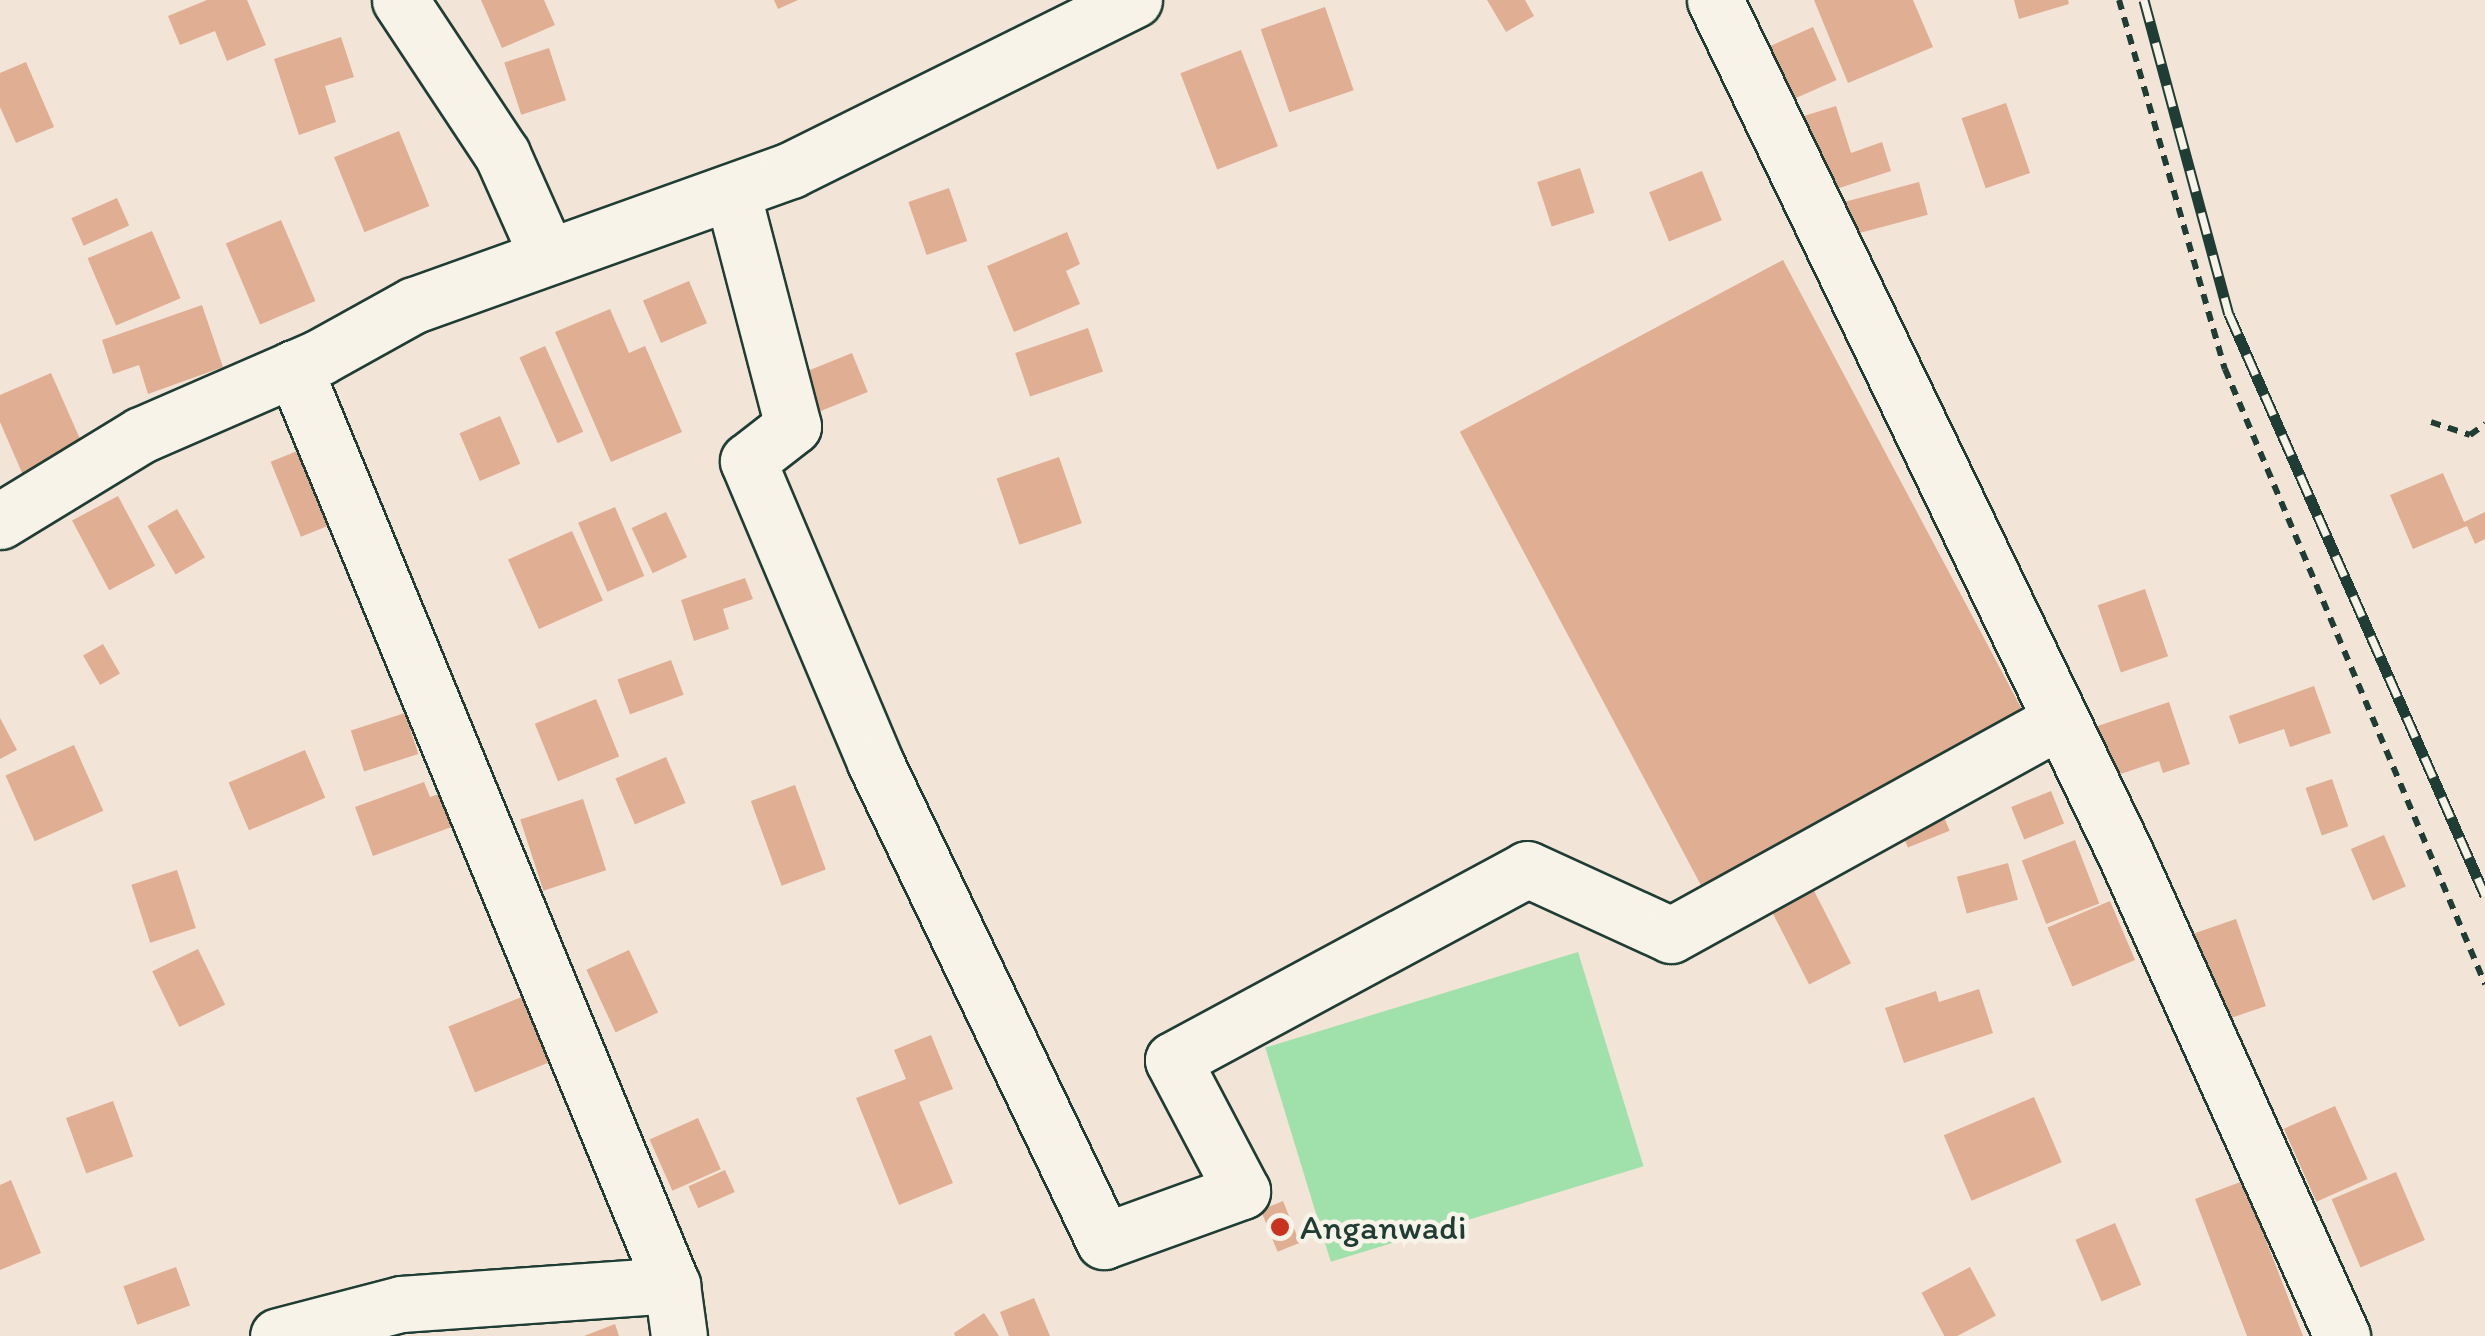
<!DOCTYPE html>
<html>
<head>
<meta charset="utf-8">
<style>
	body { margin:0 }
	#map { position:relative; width:2485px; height:1336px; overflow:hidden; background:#f2e5d7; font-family:Itim,sans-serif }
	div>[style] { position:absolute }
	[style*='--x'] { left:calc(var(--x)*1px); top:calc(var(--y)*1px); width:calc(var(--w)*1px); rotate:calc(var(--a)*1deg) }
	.green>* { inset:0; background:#a0e0aa; transform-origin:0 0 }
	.building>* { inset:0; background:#e0ae92; transform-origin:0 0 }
	.path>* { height:6px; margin-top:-3px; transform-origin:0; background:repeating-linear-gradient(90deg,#1f3d34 0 10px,transparent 0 18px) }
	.roads { filter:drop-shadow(2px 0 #1f3d34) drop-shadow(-2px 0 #1f3d34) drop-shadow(0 2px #1f3d34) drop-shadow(0 -2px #1f3d34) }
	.minor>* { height:55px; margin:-27.5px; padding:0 27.5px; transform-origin:27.5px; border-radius:27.5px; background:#f7f3e8 }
	.rail>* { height:11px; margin-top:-5.5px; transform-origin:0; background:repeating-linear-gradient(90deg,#f7f3e8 0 22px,#1f3d34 0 44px); box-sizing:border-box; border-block:2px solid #1f3d34 }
	.dots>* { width:28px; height:28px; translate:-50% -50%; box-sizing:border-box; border:5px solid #f7f3e8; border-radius:50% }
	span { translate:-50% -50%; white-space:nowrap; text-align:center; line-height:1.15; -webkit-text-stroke:9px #f7f3e8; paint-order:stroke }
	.poi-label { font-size:35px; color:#1f3d34 }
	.left { translate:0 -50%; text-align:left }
</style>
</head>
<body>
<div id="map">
	<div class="green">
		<i style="left:1578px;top:952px;width:224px;height:327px;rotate:73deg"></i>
	</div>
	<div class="building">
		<i style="clip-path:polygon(207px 0,247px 0,266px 45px,227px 61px,215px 31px,180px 45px,168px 16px)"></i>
		<i style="clip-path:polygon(481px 0,544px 0,555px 25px,502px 48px)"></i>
		<i style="clip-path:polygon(774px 0,798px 0,778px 9px)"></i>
		<i style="clip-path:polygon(1487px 0,1525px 0,1534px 16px,1506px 32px)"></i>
		<i style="clip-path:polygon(1814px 0,1913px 0,1933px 47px,1848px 83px)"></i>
		<i style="clip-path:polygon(2014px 0,2068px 0,2069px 4px,2019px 19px)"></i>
		<i style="left:1325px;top:7px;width:88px;height:68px;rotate:71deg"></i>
		<i style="left:1813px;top:27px;width:58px;height:72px;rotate:66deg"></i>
		<i style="clip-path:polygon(341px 37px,354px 77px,325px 86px,336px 122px,299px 135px,274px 59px)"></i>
		<i style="left:549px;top:48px;width:55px;height:47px;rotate:72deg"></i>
		<i style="left:1241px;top:50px;width:103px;height:65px;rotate:69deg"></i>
		<i style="clip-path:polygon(26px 62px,54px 127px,16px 143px,0 107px,0 73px)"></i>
		<i style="left:2006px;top:103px;width:74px;height:47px;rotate:71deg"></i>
		<i style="clip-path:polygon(1836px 106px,1851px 153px,1882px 142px,1891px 171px,1812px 197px,1788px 121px)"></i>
		<i style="left:399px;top:131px;width:81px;height:70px;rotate:68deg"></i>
		<i style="left:1580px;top:168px;width:47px;height:45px;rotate:72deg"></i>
		<i style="left:1702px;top:171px;width:53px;height:57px;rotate:68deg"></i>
		<i style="left:1919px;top:182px;width:34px;height:87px;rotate:75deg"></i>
		<i style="left:949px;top:188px;width:56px;height:43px;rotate:71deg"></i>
		<i style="left:117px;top:198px;width:30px;height:50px;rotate:66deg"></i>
		<i style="left:281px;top:220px;width:88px;height:60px;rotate:67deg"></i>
		<i style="left:152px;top:231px;width:73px;height:70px;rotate:67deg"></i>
		<i style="clip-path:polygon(1067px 232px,1080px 264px,1066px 271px,1080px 304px,1014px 332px,987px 266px)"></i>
		<i style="left:1783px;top:260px;width:526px;height:366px;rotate:62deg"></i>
		<i style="left:689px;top:281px;width:46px;height:50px;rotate:67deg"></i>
		<i style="clip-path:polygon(202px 305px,223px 367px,148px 394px,139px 365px,113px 374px,102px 340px)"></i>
		<i style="clip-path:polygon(610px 309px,629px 353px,645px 346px,682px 432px,611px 462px,555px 332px)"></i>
		<i style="left:1088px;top:328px;width:46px;height:77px;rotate:71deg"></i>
		<i style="left:545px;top:346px;width:94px;height:28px;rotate:66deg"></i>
		<i style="left:852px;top:353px;width:42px;height:58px;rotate:68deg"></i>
		<i style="clip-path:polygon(51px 373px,84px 448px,23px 475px,0 422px,0 395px)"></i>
		<i style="left:500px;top:416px;width:52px;height:44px;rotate:67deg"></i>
		<i style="left:317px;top:443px;width:81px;height:50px;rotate:68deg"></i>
		<i style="left:1059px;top:457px;width:70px;height:66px;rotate:71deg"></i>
		<i style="clip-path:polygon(2443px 473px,2464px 522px,2485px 512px,2485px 539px,2475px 544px,2467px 526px,2413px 549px,2390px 495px)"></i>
		<i style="left:118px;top:496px;width:79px;height:52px;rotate:62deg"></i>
		<i style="left:615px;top:507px;width:75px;height:40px;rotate:67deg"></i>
		<i style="left:177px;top:509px;width:56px;height:34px;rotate:60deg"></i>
		<i style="left:666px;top:512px;width:50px;height:38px;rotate:65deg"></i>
		<i style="left:572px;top:531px;width:76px;height:70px;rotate:66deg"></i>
		<i style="clip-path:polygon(745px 578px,753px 599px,723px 609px,729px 629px,694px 641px,681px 600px)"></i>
		<i style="left:2145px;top:589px;width:71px;height:50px;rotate:71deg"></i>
		<i style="left:103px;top:644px;width:34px;height:23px;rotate:60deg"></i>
		<i style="left:671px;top:660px;width:37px;height:57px;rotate:70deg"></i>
		<i style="clip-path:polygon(2314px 686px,2331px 733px,2290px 747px,2284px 729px,2239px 744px,2229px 716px)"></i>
		<i style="left:596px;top:699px;width:62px;height:66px;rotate:68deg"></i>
		<i style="clip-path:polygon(2169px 702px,2190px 764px,2163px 773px,2159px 761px,2103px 780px,2086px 730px)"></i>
		<i style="left:405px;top:713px;width:43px;height:57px;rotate:72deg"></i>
		<i style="clip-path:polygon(0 718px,17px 750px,0 759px)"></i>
		<i style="left:74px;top:745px;width:72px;height:75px;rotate:66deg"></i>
		<i style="left:305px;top:750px;width:52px;height:83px;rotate:67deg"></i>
		<i style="left:666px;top:757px;width:50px;height:55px;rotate:67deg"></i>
		<i style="left:2332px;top:779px;width:50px;height:28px;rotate:71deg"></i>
		<i style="clip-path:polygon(424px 782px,430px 797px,453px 789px,465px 822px,373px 856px,355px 807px)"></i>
		<i style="left:795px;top:785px;width:90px;height:47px;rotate:70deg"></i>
		<i style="left:2051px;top:791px;width:35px;height:43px;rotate:68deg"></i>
		<i style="left:583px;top:799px;width:75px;height:66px;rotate:72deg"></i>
		<i style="left:1938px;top:802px;width:31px;height:45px;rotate:68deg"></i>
		<i style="left:2384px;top:835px;width:56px;height:36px;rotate:67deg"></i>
		<i style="left:2075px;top:840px;width:68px;height:57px;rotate:69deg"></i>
		<i style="left:2008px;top:863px;width:38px;height:53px;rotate:75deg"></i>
		<i style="left:177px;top:870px;width:61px;height:48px;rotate:72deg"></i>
		<i style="left:1806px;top:875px;width:99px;height:47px;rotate:63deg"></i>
		<i style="left:2110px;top:901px;width:64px;height:68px;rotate:67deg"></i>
		<i style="left:2236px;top:919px;width:92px;height:60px;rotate:71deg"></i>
		<i style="left:198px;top:949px;width:62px;height:51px;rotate:64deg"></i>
		<i style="left:629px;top:950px;width:69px;height:47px;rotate:65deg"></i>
		<i style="clip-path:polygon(1979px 989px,1993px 1033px,1904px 1063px,1885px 1008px,1936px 991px,1939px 1002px)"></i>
		<i style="left:529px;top:994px;width:71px;height:87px;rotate:68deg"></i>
		<i style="clip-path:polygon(931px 1035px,953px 1089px,919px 1102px,953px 1183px,899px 1205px,856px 1098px,906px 1079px,894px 1050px)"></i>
		<i style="left:2034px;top:1097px;width:71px;height:98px;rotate:67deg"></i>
		<i style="left:113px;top:1101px;width:59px;height:50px;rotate:70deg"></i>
		<i style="left:2335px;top:1106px;width:80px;height:56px;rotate:66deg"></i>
		<i style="left:698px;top:1118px;width:56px;height:53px;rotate:66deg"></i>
		<i style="left:725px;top:1170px;width:24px;height:40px;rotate:66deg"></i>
		<i style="left:2396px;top:1172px;width:74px;height:70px;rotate:67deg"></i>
		<i style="clip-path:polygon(11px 1180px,41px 1253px,0 1270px,0 1185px)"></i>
		<i style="clip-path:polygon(2243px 1181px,2303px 1336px,2247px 1336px,2195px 1199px)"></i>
		<i style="left:1283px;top:1201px;width:45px;height:24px;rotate:68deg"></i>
		<i style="left:2115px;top:1223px;width:67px;height:43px;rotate:67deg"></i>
		<i style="left:176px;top:1267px;width:41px;height:56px;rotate:70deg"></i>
		<i style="left:1970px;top:1267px;width:55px;height:55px;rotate:62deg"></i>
		<i style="clip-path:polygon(1034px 1298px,1050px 1336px,1009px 1336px,1000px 1312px)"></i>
		<i style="clip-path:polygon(984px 1313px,999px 1336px,955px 1336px,954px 1333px)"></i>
		<i style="clip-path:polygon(615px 1324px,619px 1336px,584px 1336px)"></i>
	</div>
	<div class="path">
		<i style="--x:2119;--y:0;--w:384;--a:74"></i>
		<i style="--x:2225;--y:369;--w:668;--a:67.08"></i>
		<i style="--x:2431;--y:422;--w:41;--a:18.4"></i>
		<i style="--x:2470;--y:435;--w:19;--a:-36"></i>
	</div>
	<div class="roads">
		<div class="minor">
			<i style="--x:400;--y:0;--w:185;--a:56.5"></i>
			<i style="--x:502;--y:154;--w:111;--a:66"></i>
			<i style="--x:1715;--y:0;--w:946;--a:64.33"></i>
			<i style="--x:2125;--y:853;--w:530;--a:65.81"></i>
			<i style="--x:732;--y:192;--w:242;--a:75.4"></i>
			<i style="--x:793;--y:426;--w:57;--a:142.1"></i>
			<i style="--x:748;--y:461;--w:327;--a:67.1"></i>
			<i style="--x:875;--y:762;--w:531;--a:64.45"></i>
			<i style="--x:1104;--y:1241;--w:147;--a:-19.9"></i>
			<i style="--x:1242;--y:1191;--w:148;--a:-117.8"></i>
			<i style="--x:1173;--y:1060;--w:402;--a:-28.3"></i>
			<i style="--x:1527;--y:869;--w:158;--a:24.6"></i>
			<i style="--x:1671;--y:935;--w:442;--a:-28.9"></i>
			<i style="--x:294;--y:368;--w:992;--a:67.6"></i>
			<i style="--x:672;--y:1285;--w:51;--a:82.2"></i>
			<i style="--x:0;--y:521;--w:165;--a:-31.4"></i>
			<i style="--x:141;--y:435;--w:195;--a:-23.5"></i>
			<i style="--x:320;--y:357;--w:107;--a:-29"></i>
			<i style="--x:414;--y:305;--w:400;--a:-19.7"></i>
			<i style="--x:791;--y:170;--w:383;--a:-26.4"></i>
			<i style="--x:278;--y:1336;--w:127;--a:-14.6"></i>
			<i style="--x:401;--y:1304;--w:272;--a:-4"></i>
		</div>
	</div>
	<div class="rail">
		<i style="--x:2144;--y:0;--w:325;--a:74.9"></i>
		<i style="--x:2229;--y:314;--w:635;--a:66.22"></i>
	</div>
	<div class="dots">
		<i style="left:1280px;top:1227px;background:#c8321e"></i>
	</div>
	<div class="poi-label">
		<span class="left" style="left:1300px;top:1227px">Anganwadi</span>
	</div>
</div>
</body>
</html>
